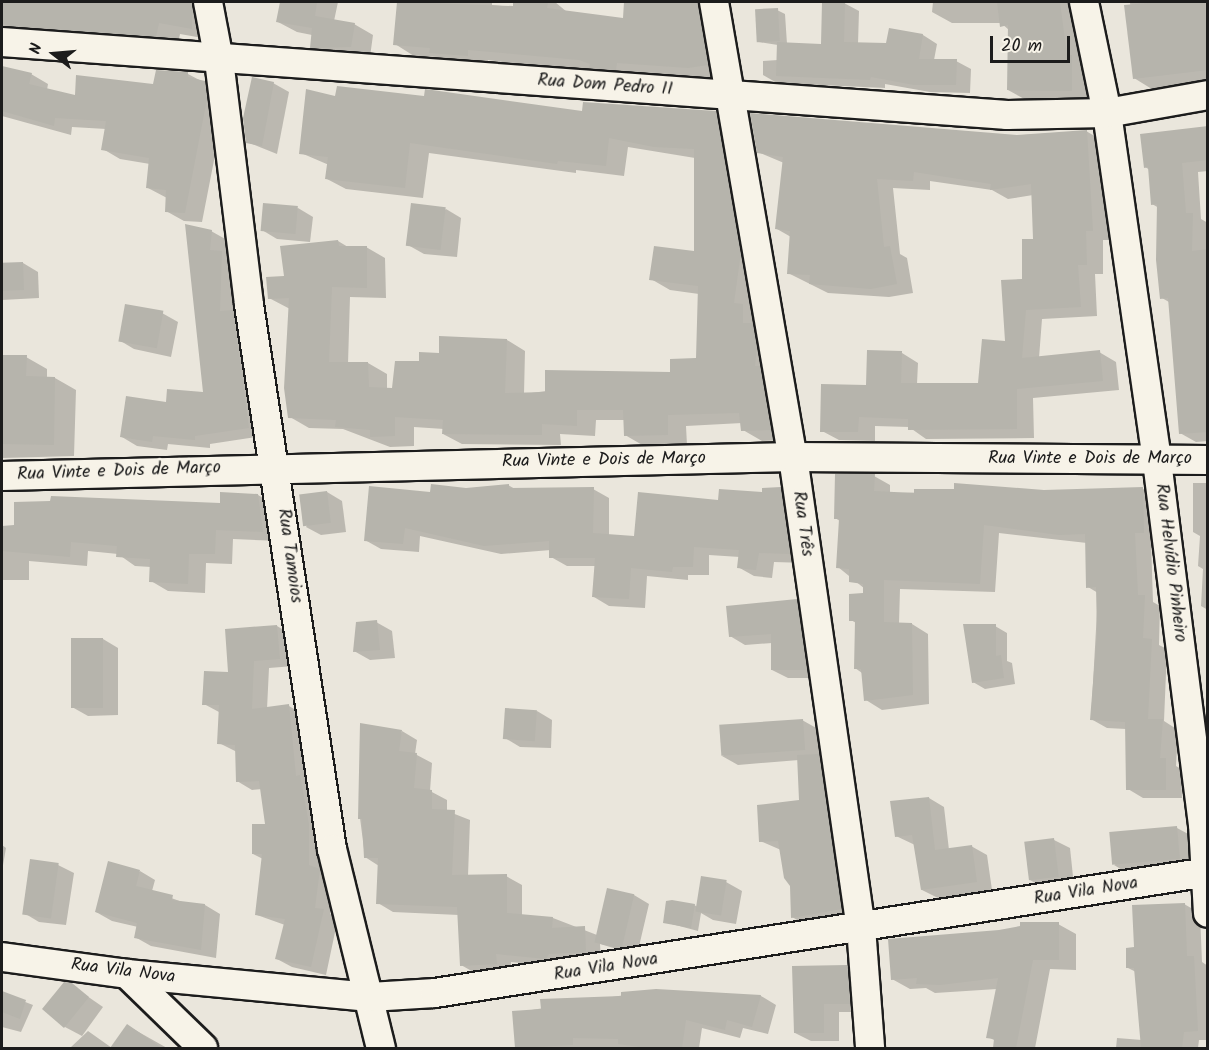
<!DOCTYPE html>
<html>
<head>
<meta charset="utf-8">
<style>
	body { margin:0 }
	#map { position:relative; width:1209px; height:1050px; overflow:hidden; background:#eae6dc; font-family:Kalam,sans-serif }
	div>[style] { position:absolute }
	[style*='--x'] { left:calc(var(--x)*1px); top:calc(var(--y)*1px); width:calc(var(--w)*1px); rotate:calc(var(--a)*1deg) }
	.shadow>* { inset:0; background:#0003 }
	.building>* { inset:0; background:#b6b4ac; transform-origin:0 0 }
	.roads { filter:drop-shadow(2px 0 #1c1c1c) drop-shadow(-2px 0 #1c1c1c) drop-shadow(0 2px #1c1c1c) drop-shadow(0 -2px #1c1c1c) }
	.street>* { height:28px; margin:-14px; padding:0 14px; transform-origin:14px; border-radius:14px; background:#f7f3e8 }
	span { translate:-50% -50%; white-space:nowrap; text-align:center; line-height:1.15; -webkit-text-stroke:4.5px #f7f3e8; paint-order:stroke }
	.street-label { font-size:18px; color:#1c1c1c }
	.frame { position:absolute; inset:0; border:3px solid #1c1c1c; pointer-events:none }
	.north { position:absolute; left:24px; top:24px; width:60px; height:60px; -webkit-text-stroke:4px #f7f3e8; paint-order:stroke; rotate:286deg; font-size:16px; font-weight:700; line-height:24px; text-align:center; color:#1c1c1c }
	.north::after { content:''; display:block; margin:auto; width:21px; height:27px; background:#1c1c1c; clip-path:polygon(50% 0,100% 100%,50% 72%,0 100%) }
	.scale { position:absolute; left:990px; top:36px; width:80px; height:27px; box-sizing:border-box; border:3px solid #1c1c1c; border-top:0; padding-left:8px; font-size:18px; line-height:21px; white-space:nowrap; color:#1c1c1c; -webkit-text-stroke:4px #f7f3e8; paint-order:stroke }
</style>
</head>
<body>
<div id="map">
	<div class="shadow">
		<i style="clip-path:polygon(2px 2px,195px 2px,214px 40px,180px 34px,177px 48px,2px 32px)"></i>
		<i style="clip-path:polygon(281px 2px,338px 2px,334px 21px,354px 24px,373px 35px,370px 57px,330px 58px,311px 47px,312px 35px,297px 32px,278px 22px)"></i>
		<i style="clip-path:polygon(398px 2px,492px 2px,492px 5px,514px 7px,515px 2px,555px 2px,567px 12px,624px 19px,625px 2px,713px 2px,727px 76px,708px 78px,636px 73px,635px 80px,488px 60px,487px 67px,450px 64px,439px 57px,414px 56px,395px 44px)"></i>
		<i style="clip-path:polygon(824px 2px,844px 3px,859px 11px,858px 44px,888px 45px,890px 29px,923px 35px,937px 44px,934px 60px,956px 61px,971px 69px,970px 93px,930px 92px,885px 84px,885px 88px,777px 83px,763px 75px,763px 61px,778px 60px,778px 45px,758px 42px,777px 10px,785px 14px,787px 44px,823px 45px)"></i>
		<i style="clip-path:polygon(933px 2px,1078px 2px,1091px 102px,1028px 101px,1008px 90px,1009px 30px,1001px 23px,952px 23px,932px 12px)"></i>
		<i style="clip-path:polygon(1130px 2px,1208px 2px,1208px 84px,1155px 91px,1134px 78px)"></i>
		<i style="clip-path:polygon(2px 67px,31px 74px,48px 84px,47px 90px,76px 97px,154px 86px,157px 71px,188px 74px,222px 92px,224px 109px,202px 222px,184px 221px,166px 211px,167px 198px,148px 188px,150px 164px,120px 159px,103px 149px,106px 129px,72px 127px,71px 135px,2px 116px)"></i>
		<i style="clip-path:polygon(273px 83px,289px 92px,277px 154px,247px 142px)"></i>
		<i style="clip-path:polygon(337px 98px,583px 113px,716px 112px,735px 123px,759px 263px,753px 311px,761px 316px,790px 440px,762px 441px,743px 430px,742px 423px,686px 426px,687px 445px,644px 446px,625px 435px,625px 420px,596px 420px,595px 436px,560px 434px,561px 445px,462px 444px,443px 434px,444px 429px,414px 427px,414px 446px,390px 447px,343px 429px,309px 428px,290px 417px,290px 309px,269px 298px,285px 277px,338px 241px,348px 247px,366px 247px,385px 258px,386px 298px,350px 297px,348px 364px,368px 363px,387px 374px,387px 389px,393px 389px,420px 362px,440px 354px,507px 340px,525px 351px,524px 394px,672px 374px,698px 360px,699px 294px,670px 290px,651px 279px,696px 252px,695px 158px,628px 147px,624px 176px,576px 170px,576px 173px,429px 153px,423px 198px,346px 189px,327px 179px,329px 165px,301px 153px)"></i>
		<i style="clip-path:polygon(1208px 127px,1208px 171px,1198px 172px,1201px 219px,1208px 223px,1208px 441px,1196px 442px,1180px 433px,1169px 302px,1162px 298px,1159px 208px,1152px 204px,1150px 170px,1145px 167px)"></i>
		<i style="clip-path:polygon(1086px 131px,1103px 141px,1109px 240px,1103px 240px,1103px 274px,1095px 274px,1097px 316px,1042px 319px,1039px 358px,1099px 352px,1116px 362px,1119px 390px,1033px 398px,1034px 438px,926px 439px,909px 427px,875px 426px,875px 441px,839px 440px,822px 431px,902px 353px,918px 363px,917px 384px,980px 384px,1007px 343px,1035px 240px,1033px 195px,1008px 199px,992px 190px,930px 181px,930px 190px,893px 188px,900px 254px,907px 258px,913px 293px,889px 297px,828px 293px,788px 273px,791px 237px,777px 229px,784px 163px,758px 152px)"></i>
		<i style="clip-path:polygon(298px 208px,313px 217px,310px 242px,277px 239px,262px 230px)"></i>
		<i style="clip-path:polygon(446px 209px,461px 218px,457px 257px,424px 254px,408px 245px)"></i>
		<i style="clip-path:polygon(186px 226px,211px 231px,227px 240px,226px 255px,237px 261px,235px 313px,248px 321px,263px 436px,210px 444px,210px 448px,168px 444px,167px 450px,137px 446px,122px 437px,167px 404px,204px 394px)"></i>
		<i style="clip-path:polygon(23px 263px,38px 272px,39px 298px,2px 300px,2px 264px)"></i>
		<i style="clip-path:polygon(162px 313px,178px 322px,171px 357px,134px 349px,119px 340px)"></i>
		<i style="clip-path:polygon(2px 356px,26px 357px,47px 369px,47px 378px,55px 378px,76px 390px,74px 456px,2px 458px)"></i>
		<i style="clip-path:polygon(874px 476px,890px 485px,890px 493px,1143px 489px,1159px 498px,1160px 541px,1151px 541px,1153px 602px,1160px 606px,1159px 645px,1167px 649px,1164px 721px,1178px 730px,1176px 766px,1181px 769px,1182px 798px,1143px 798px,1128px 789px,1126px 729px,1107px 728px,1091px 719px,1098px 593px,1088px 587px,1087px 543px,999px 533px,995px 592px,900px 589px,899px 624px,912px 624px,928px 634px,929px 704px,882px 710px,866px 700px,862px 673px,855px 668px,856px 623px,851px 620px,865px 589px,838px 567px,840px 521px,835px 518px)"></i>
		<i style="clip-path:polygon(1193px 483px,1208px 483px,1208px 610px,1201px 606px,1203px 569px,1198px 566px,1200px 536px,1193px 532px)"></i>
		<i style="clip-path:polygon(508px 485px,515px 489px,593px 489px,609px 498px,609px 536px,636px 538px,719px 501px,780px 489px,796px 498px,806px 563px,774px 562px,772px 578px,754px 576px,738px 567px,740px 557px,709px 555px,709px 575px,688px 575px,688px 580px,647px 576px,645px 608px,609px 606px,594px 597px,596px 566px,567px 566px,551px 557px,551px 550px,501px 554px,420px 536px,419px 552px,381px 549px,365px 540px,431px 493px)"></i>
		<i style="clip-path:polygon(327px 492px,342px 501px,346px 532px,321px 535px,306px 527px)"></i>
		<i style="clip-path:polygon(258px 495px,275px 505px,280px 541px,233px 539px,232px 564px,206px 563px,205px 593px,168px 591px,151px 581px,151px 567px,135px 566px,118px 554px,88px 551px,87px 566px,29px 561px,29px 580px,2px 580px,2px 527px,221px 505px)"></i>
		<i style="clip-path:polygon(797px 601px,812px 610px,822px 678px,788px 678px,772px 670px,772px 643px,745px 645px,730px 636px)"></i>
		<i style="clip-path:polygon(376px 622px,392px 631px,395px 658px,370px 660px,354px 651px)"></i>
		<i style="clip-path:polygon(277px 626px,292px 635px,294px 666px,269px 668px,267px 709px,289px 706px,304px 715px,334px 879px,330px 914px,338px 918px,326px 975px,292px 967px,277px 959px,285px 925px,257px 915px,263px 859px,253px 854px,267px 825px,262px 789px,252px 790px,237px 781px,237px 752px,219px 743px,219px 712px,204px 704px)"></i>
		<i style="clip-path:polygon(995px 626px,1007px 633px,1007px 661px,1012px 663px,1015px 684px,985px 689px,973px 682px)"></i>
		<i style="clip-path:polygon(73px 639px,103px 639px,118px 648px,118px 715px,88px 716px,72px 707px)"></i>
		<i style="clip-path:polygon(537px 711px,552px 720px,551px 748px,520px 747px,505px 738px)"></i>
		<i style="clip-path:polygon(802px 720px,818px 729px,820px 756px,834px 764px,857px 917px,808px 926px,792px 917px,792px 886px,781px 850px,760px 841px,800px 802px,799px 760px,738px 765px,722px 756px)"></i>
		<i style="clip-path:polygon(402px 731px,417px 740px,415px 754px,432px 763px,430px 791px,447px 800px,447px 811px,470px 820px,468px 876px,506px 876px,522px 885px,522px 915px,553px 918px,597px 935px,608px 889px,634px 895px,649px 904px,637px 955px,600px 944px,601px 960px,562px 967px,511px 962px,511px 972px,477px 974px,461px 965px,459px 915px,393px 912px,378px 903px,379px 866px,365px 857px,360px 818px)"></i>
		<i style="clip-path:polygon(929px 798px,944px 807px,949px 850px,971px 846px,987px 855px,992px 890px,938px 898px,922px 890px,915px 845px,896px 836px)"></i>
		<i style="clip-path:polygon(1177px 828px,1192px 836px,1194px 858px,1184px 860px,1185px 868px,1129px 874px,1114px 865px)"></i>
		<i style="clip-path:polygon(1054px 840px,1070px 848px,1074px 886px,1045px 889px,1030px 880px)"></i>
		<i style="clip-path:polygon(2px 845px,6px 848px,2px 871px)"></i>
		<i style="clip-path:polygon(58px 865px,74px 873px,66px 925px,39px 922px,24px 913px)"></i>
		<i style="clip-path:polygon(140px 871px,155px 880px,152px 891px,185px 903px,205px 905px,220px 914px,216px 958px,151px 946px,135px 937px,138px 927px,112px 921px,96px 912px)"></i>
		<i style="clip-path:polygon(726px 882px,742px 891px,736px 924px,713px 920px,701px 913px,698px 931px,664px 922px,694px 905px,698px 907px)"></i>
		<i style="clip-path:polygon(1184px 904px,1200px 913px,1202px 962px,1208px 966px,1208px 1040px,1199px 1040px,1198px 1048px,1116px 1048px,1117px 1038px,1142px 1040px,1136px 972px,1128px 968px,1135px 949px)"></i>
		<i style="clip-path:polygon(1058px 924px,1076px 934px,1076px 970px,1050px 969px,1035px 1048px,994px 1048px,996px 1041px,988px 1037px,997px 989px,935px 993px,926px 988px,910px 989px,892px 979px,1000px 931px)"></i>
		<i style="clip-path:polygon(847px 967px,862px 975px,865px 1012px,839px 1012px,839px 1041px,811px 1041px,795px 1033px)"></i>
		<i style="clip-path:polygon(71px 985px,103px 1007px,82px 1036px,65px 1027px)"></i>
		<i style="clip-path:polygon(656px 990px,761px 996px,776px 1005px,768px 1034px,743px 1028px,740px 1038px,702px 1028px,699px 1048px,516px 1048px,513px 1013px)"></i>
		<i style="clip-path:polygon(2px 993px,33px 1005px,21px 1032px,2px 1027px)"></i>
		<i style="clip-path:polygon(128px 1026px,167px 1048px,70px 1048px,88px 1031px,112px 1048px)"></i>
	</div>
	<div class="building">
		<i style="clip-path:polygon(2px 2px,192px 2px,192px 29px,159px 23px,156px 37px,11px 26px,2px 24px)"></i>
		<i style="clip-path:polygon(280px 2px,317px 2px,315px 16px,355px 23px,351px 47px,310px 48px,312px 28px,276px 22px)"></i>
		<i style="clip-path:polygon(397px 2px,513px 6px,513px 2px,548px 2px,547px 8px,623px 18px,624px 2px,698px 2px,708px 65px,688px 68px,617px 63px,616px 70px,589px 68px,590px 64px,579px 60px,503px 53px,468px 50px,468px 56px,429px 53px,430px 48px,393px 45px)"></i>
		<i style="clip-path:polygon(822px 2px,845px 2px,844px 42px,886px 43px,889px 28px,923px 34px,919px 59px,957px 59px,956px 85px,914px 85px,871px 77px,870px 80px,776px 76px,777px 42px,821px 44px)"></i>
		<i style="clip-path:polygon(997px 2px,1060px 2px,1067px 55px,1072px 55px,1072px 91px,1007px 90px,1008px 25px,1000px 27px)"></i>
		<i style="clip-path:polygon(1160px 2px,1205px 2px,1208px 70px,1133px 79px,1124px 5px)"></i>
		<i style="left:778px;top:8px;width:33px;height:23px;rotate:87deg"></i>
		<i style="clip-path:polygon(2px 66px,32px 73px,29px 84px,75px 95px,76px 75px,153px 84px,156px 70px,188px 72px,188px 77px,205px 81px,207px 99px,185px 213px,165px 212px,166px 190px,146px 188px,149px 158px,101px 150px,106px 121px,55px 118px,54px 126px,2px 111px)"></i>
		<i style="clip-path:polygon(252px 77px,274px 82px,262px 146px,246px 143px,243px 118px)"></i>
		<i style="clip-path:polygon(337px 86px,424px 96px,425px 89px,582px 111px,583px 102px,716px 111px,741px 252px,734px 303px,743px 304px,743px 323px,753px 323px,757px 346px,755px 366px,760px 366px,771px 430px,741px 431px,739px 413px,668px 415px,668px 435px,624px 436px,623px 410px,577px 410px,577px 426px,542px 424px,542px 435px,442px 434px,443px 420px,395px 417px,395px 436px,370px 437px,370px 430px,335px 427px,336px 420px,288px 418px,284px 388px,289px 298px,268px 299px,266px 277px,284px 276px,280px 246px,338px 240px,339px 246px,367px 246px,367px 288px,332px 287px,329px 362px,368px 362px,369px 387px,392px 388px,395px 361px,419px 361px,419px 352px,439px 353px,439px 336px,507px 339px,505px 393px,545px 392px,545px 370px,670px 372px,670px 359px,696px 358px,698px 286px,649px 280px,654px 246px,694px 251px,694px 149px,654px 147px,609px 138px,606px 166px,558px 161px,557px 164px,410px 143px,405px 188px,325px 179px,328px 157px,299px 154px,306px 89px,335px 96px)"></i>
		<i style="clip-path:polygon(750px 113px,1017px 135px,1087px 130px,1093px 231px,1086px 231px,1087px 265px,1078px 265px,1081px 307px,1026px 310px,1022px 358px,1100px 350px,1103px 381px,1017px 389px,1017px 429px,908px 430px,908px 419px,859px 417px,858px 432px,820px 432px,821px 384px,866px 385px,867px 350px,902px 351px,901px 383px,978px 383px,982px 339px,1005px 341px,1001px 280px,1022px 279px,1022px 239px,1033px 239px,1031px 184px,990px 190px,991px 184px,914px 172px,913px 181px,877px 179px,884px 247px,890px 246px,897px 284px,871px 289px,809px 284px,810px 275px,787px 274px,790px 231px,775px 229px,783px 157px,757px 153px)"></i>
		<i style="clip-path:polygon(1208px 126px,1208px 160px,1182px 163px,1186px 213px,1193px 213px,1192px 251px,1208px 249px,1208px 432px,1179px 434px,1168px 298px,1160px 299px,1156px 260px,1157px 204px,1151px 205px,1148px 167px,1144px 168px,1140px 134px)"></i>
		<i style="left:263px;top:203px;width:35px;height:28px;rotate:5deg"></i>
		<i style="left:411px;top:203px;width:35px;height:43px;rotate:7deg"></i>
		<i style="clip-path:polygon(185px 224px,212px 230px,210px 250px,222px 251px,220px 311px,233px 310px,249px 428px,195px 436px,195px 440px,153px 436px,152px 442px,120px 437px,126px 396px,166px 402px,167px 389px,203px 392px)"></i>
		<i style="left:23px;top:262px;width:28px;height:21px;rotate:88deg"></i>
		<i style="left:125px;top:304px;width:39px;height:38px;rotate:10deg"></i>
		<i style="clip-path:polygon(2px 355px,27px 355px,26px 376px,55px 377px,54px 445px,2px 444px)"></i>
		<i style="clip-path:polygon(835px 474px,875px 474px,874px 491px,914px 493px,914px 489px,954px 489px,954px 483px,1044px 490px,1143px 487px,1144px 533px,1135px 533px,1138px 595px,1145px 595px,1143px 638px,1152px 639px,1148px 719px,1163px 719px,1160px 758px,1166px 758px,1166px 790px,1126px 790px,1125px 722px,1090px 720px,1097px 633px,1096px 587px,1086px 588px,1085px 534px,1059px 535px,984px 525px,980px 584px,884px 580px,884px 622px,912px 623px,913px 695px,864px 701px,861px 669px,854px 669px,855px 621px,849px 621px,849px 594px,863px 593px,863px 584px,849px 582px,849px 569px,836px 568px,839px 519px,834px 519px)"></i>
		<i style="clip-path:polygon(431px 484px,466px 488px,509px 484px,509px 488px,594px 487px,593px 533px,634px 536px,638px 492px,718px 500px,719px 489px,762px 492px,762px 488px,781px 487px,790px 554px,759px 553px,756px 570px,737px 568px,739px 550px,694px 547px,693px 567px,673px 567px,672px 572px,631px 568px,629px 599px,592px 597px,595px 558px,549px 558px,549px 541px,484px 546px,405px 528px,403px 544px,364px 541px,369px 486px,430px 492px)"></i>
		<i style="left:327px;top:491px;width:32px;height:28px;rotate:83deg"></i>
		<i style="clip-path:polygon(220px 492px,258px 494px,263px 532px,216px 530px,215px 554px,189px 554px,188px 584px,149px 582px,150px 559px,116px 557px,117px 546px,71px 542px,70px 557px,2px 551px,2px 526px,14px 525px,14px 502px,50px 501px,51px 496px,220px 503px)"></i>
		<i style="clip-path:polygon(797px 599px,807px 670px,771px 670px,771px 634px,729px 637px,726px 606px)"></i>
		<i style="clip-path:polygon(377px 620px,380px 650px,353px 652px,356px 622px)"></i>
		<i style="clip-path:polygon(963px 624px,996px 624px,996px 656px,1001px 655px,1004px 678px,972px 683px)"></i>
		<i style="clip-path:polygon(277px 625px,280px 659px,254px 661px,252px 709px,289px 704px,296px 776px,300px 775px,309px 824px,309px 865px,320px 869px,315px 908px,324px 909px,311px 967px,275px 959px,285px 919px,255px 915px,262px 854px,252px 854px,252px 824px,265px 824px,259px 781px,236px 782px,235px 745px,217px 744px,219px 705px,202px 705px,204px 671px,228px 672px,225px 629px)"></i>
		<i style="left:71px;top:638px;width:32px;height:70px"></i>
		<i style="left:505px;top:708px;width:32px;height:31px;rotate:4deg"></i>
		<i style="left:803px;top:719px;width:31px;height:84px;rotate:86deg"></i>
		<i style="clip-path:polygon(360px 723px,402px 730px,399px 751px,417px 753px,414px 788px,432px 790px,432px 809px,455px 810px,452px 875px,507px 874px,507px 913px,553px 917px,552px 928px,585px 926px,586px 952px,549px 954px,546px 959px,496px 954px,497px 964px,460px 966px,457px 907px,376px 904px,378px 858px,364px 858px,362px 819px,358px 819px)"></i>
		<i style="clip-path:polygon(819px 754px,842px 909px,791px 918px,790px 886px,784px 878px,778px 841px,759px 842px,757px 805px,799px 800px,797px 755px)"></i>
		<i style="clip-path:polygon(929px 797px,935px 850px,972px 845px,977px 882px,921px 890px,912px 835px,895px 837px,890px 801px)"></i>
		<i style="left:1177px;top:826px;width:33px;height:68px;rotate:85deg"></i>
		<i style="left:1054px;top:838px;width:39px;height:30px;rotate:83deg"></i>
		<i style="left:30px;top:859px;width:29px;height:56px;rotate:8deg"></i>
		<i style="clip-path:polygon(108px 861px,140px 870px,136px 886px,173px 895px,172px 900px,205px 904px,201px 950px,134px 938px,137px 923px,95px 912px)"></i>
		<i style="left:701px;top:876px;width:26px;height:36px;rotate:9deg"></i>
		<i style="left:607px;top:888px;width:28px;height:56px;rotate:13deg"></i>
		<i style="clip-path:polygon(672px 900px,695px 904px,691px 928px,663px 923px,666px 901px)"></i>
		<i style="clip-path:polygon(1185px 903px,1187px 956px,1194px 956px,1198px 1031px,1184px 1032px,1182px 1048px,1141px 1048px,1134px 968px,1126px 968px,1126px 948px,1134px 947px,1132px 905px)"></i>
		<i style="clip-path:polygon(1020px 922px,1059px 922px,1059px 960px,1033px 960px,1016px 1048px,993px 1048px,994px 1039px,986px 1038px,998px 978px,940px 985px,916px 984px,917px 978px,891px 980px,888px 939px,999px 930px,1020px 926px)"></i>
		<i style="clip-path:polygon(847px 965px,850px 1004px,824px 1004px,824px 1033px,794px 1033px,792px 966px)"></i>
		<i style="clip-path:polygon(64px 982px,72px 983px,89px 997px,64px 1028px,42px 1009px)"></i>
		<i style="clip-path:polygon(656px 989px,761px 995px,752px 1027px,727px 1020px,725px 1030px,686px 1020px,682px 1048px,646px 1048px,618px 1044px,618px 1039px,573px 1038px,573px 1045px,515px 1048px,512px 1011px,541px 1009px,540px 999px,621px 996px,621px 992px)"></i>
		<i style="clip-path:polygon(2px 991px,26px 1000px,20px 1019px,2px 1012px)"></i>
		<i style="clip-path:polygon(127px 1024px,162px 1048px,110px 1048px)"></i>
	</div>
	<div class="roads">
		<div class="street">
			<i style="--x:208;--y:2;--w:59;--a:79.3"></i>
			<i style="--x:219;--y:60;--w:247;--a:83"></i>
			<i style="--x:249;--y:305;--w:550;--a:81.33"></i>
			<i style="--x:332;--y:849;--w:205;--a:76.2"></i>
			<i style="--x:714;--y:2;--w:462;--a:80.2"></i>
			<i style="--x:793;--y:457;--w:475;--a:81.8"></i>
			<i style="--x:861;--y:927;--w:121;--a:85.7"></i>
			<i style="--x:1084;--y:2;--w:113;--a:78.3"></i>
			<i style="--x:1107;--y:113;--w:352;--a:81.8"></i>
			<i style="--x:1157;--y:461;--w:366;--a:82.8"></i>
			<i style="--x:1203;--y:824;--w:89;--a:86.8"></i>
			<i style="--x:2;--y:42;--w:1008;--a:4.15"></i>
			<i style="--x:1007;--y:115;--w:100;--a:-1.1"></i>
			<i style="--x:1107;--y:113;--w:103;--a:-10.1"></i>
			<i style="--x:2;--y:476;--w:791;--a:-1.38"></i>
			<i style="--x:793;--y:457;--w:415;--a:0.4"></i>
			<i style="--x:2;--y:957;--w:126;--a:7.7"></i>
			<i style="--x:127;--y:974;--w:244;--a:5.4"></i>
			<i style="--x:370;--y:997;--w:65;--a:-3.5"></i>
			<i style="--x:435;--y:993;--w:782;--a:-8.9"></i>
			<i style="--x:127;--y:974;--w:106;--a:44.2"></i>
		</div>
	</div>
	<div class="street-label">
		<span style="left:605px;top:86px;rotate:4deg">Rua Dom Pedro II</span>
		<span style="left:1090px;top:459px">Rua Vinte e Dois de Março</span>
		<span style="left:604px;top:461px;rotate:-1deg">Rua Vinte e Dois de Março</span>
		<span style="left:119px;top:472px;rotate:-2deg">Rua Vinte e Dois de Março</span>
		<span style="left:802px;top:524px;rotate:82deg">Rua Três</span>
		<span style="left:289px;top:556px;rotate:82deg">Rua Tamoios</span>
		<span style="left:1170px;top:563px;rotate:83deg">Rua Helvídio Pinheiro</span>
		<span style="left:1086px;top:892px;rotate:-9deg">Rua Vila Nova</span>
		<span style="left:606px;top:968px;rotate:-9deg">Rua Vila Nova</span>
		<span style="left:123px;top:972px;rotate:7deg">Rua Vila Nova</span>
	</div>
	<div class="frame"></div>
	<div class="north">N</div>
	<div class="scale">20 m</div>
</div>
</body>
</html>
